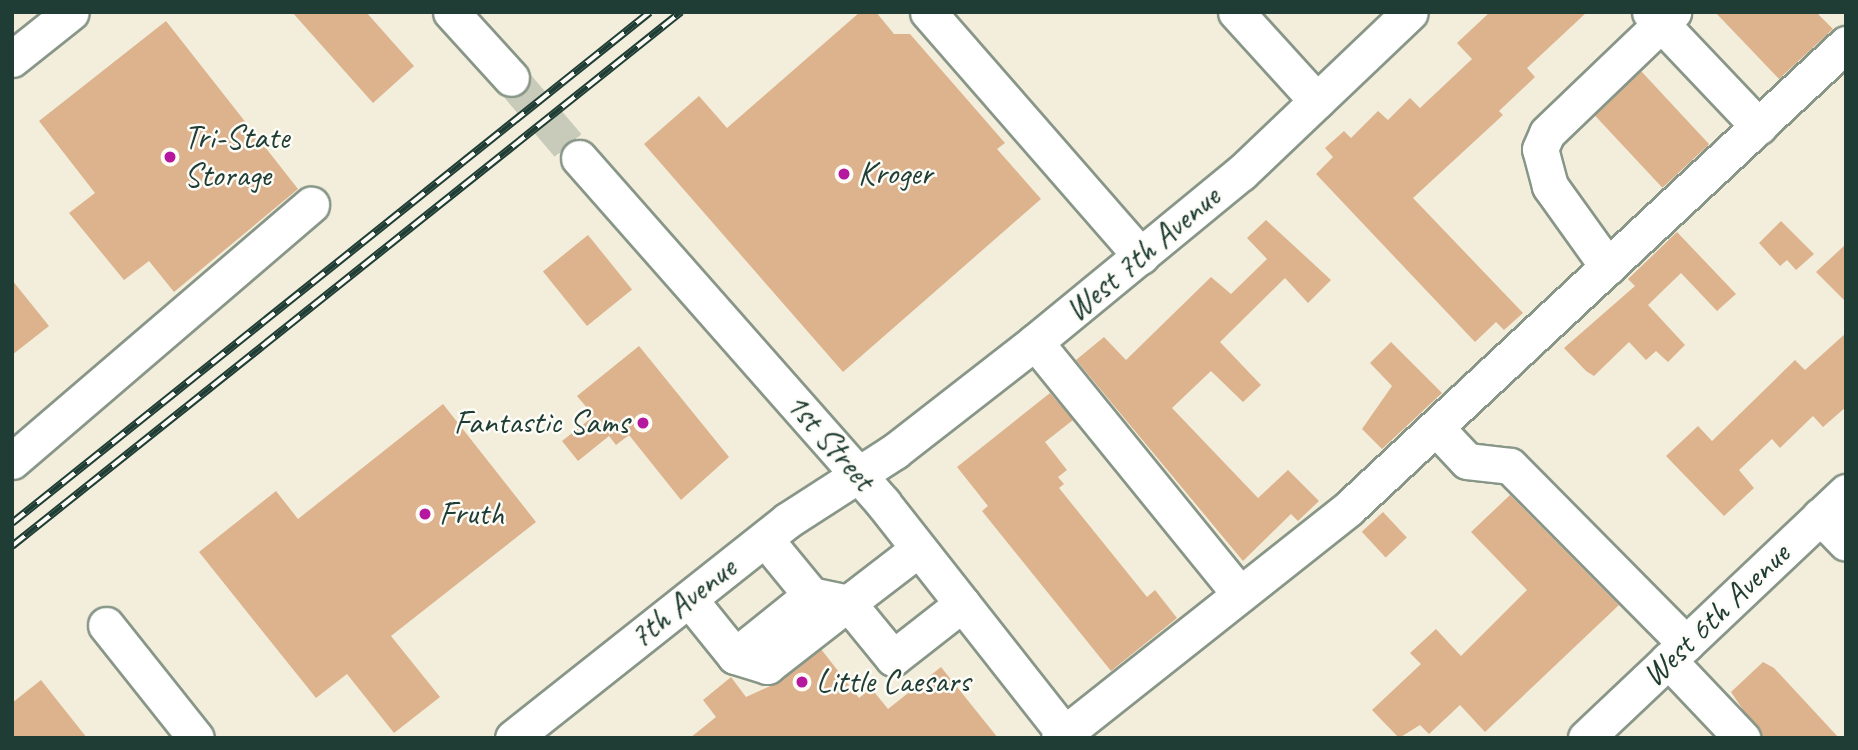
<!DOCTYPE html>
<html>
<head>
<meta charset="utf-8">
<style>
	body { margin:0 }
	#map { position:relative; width:1858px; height:750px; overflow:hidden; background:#f2eedb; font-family:Caveat,sans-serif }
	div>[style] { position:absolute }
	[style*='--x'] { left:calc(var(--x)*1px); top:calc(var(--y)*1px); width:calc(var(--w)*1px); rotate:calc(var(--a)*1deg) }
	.building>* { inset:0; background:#ddb38e; transform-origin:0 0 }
	.minor-tunnel>* { height:35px; margin-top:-17.5px; transform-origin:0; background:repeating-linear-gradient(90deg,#c8cbba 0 35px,transparent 0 53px) }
	.roads { filter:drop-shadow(2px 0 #889688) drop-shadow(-2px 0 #889688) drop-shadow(0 2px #889688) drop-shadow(0 -2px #889688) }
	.minor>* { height:35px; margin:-17.5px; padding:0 17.5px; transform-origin:17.5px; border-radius:17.5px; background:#fff }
	.rail>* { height:8px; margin-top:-4px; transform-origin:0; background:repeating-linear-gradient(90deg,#fdfcf7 0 16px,#1f3d34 0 32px); box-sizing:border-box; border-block:2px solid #1f3d34 }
	.dots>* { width:19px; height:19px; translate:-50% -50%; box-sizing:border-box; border:4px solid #fdfcf7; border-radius:50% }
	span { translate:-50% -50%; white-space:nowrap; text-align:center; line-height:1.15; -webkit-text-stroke:5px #fdfcf7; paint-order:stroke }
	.poi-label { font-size:33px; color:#1f3d34 }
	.left { translate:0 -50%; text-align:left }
	.right { translate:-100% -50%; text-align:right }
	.street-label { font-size:33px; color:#1f3d34 }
	.frame { position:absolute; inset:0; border:14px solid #1f3d34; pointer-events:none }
</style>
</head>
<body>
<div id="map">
	<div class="building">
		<i style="clip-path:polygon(292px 12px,366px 12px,414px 66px,373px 103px)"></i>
		<i style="clip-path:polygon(860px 12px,876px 12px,894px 34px,910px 34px,1005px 143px,997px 149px,1041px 199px,843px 372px,644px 144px,699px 96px,727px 128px)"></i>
		<i style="clip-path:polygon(1490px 12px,1587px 12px,1527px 68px,1535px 77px,1499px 111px,1503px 115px,1413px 198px,1523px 313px,1504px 330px,1496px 322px,1475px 342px,1316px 174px,1333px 157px,1325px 148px,1344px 131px,1351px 138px,1378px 111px,1388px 120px,1410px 98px,1420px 108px,1472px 59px,1457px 43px)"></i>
		<i style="clip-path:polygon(1715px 12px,1816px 12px,1833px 29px,1779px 79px)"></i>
		<i style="clip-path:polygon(166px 21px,298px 189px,174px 292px,149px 261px,124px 280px,69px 213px,95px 193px,39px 121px)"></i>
		<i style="left:1641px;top:71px;width:100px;height:64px;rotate:47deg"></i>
		<i style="clip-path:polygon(1266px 220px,1331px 280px,1308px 303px,1285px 278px,1220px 342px,1261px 385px,1243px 402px,1211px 371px,1172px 408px,1258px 498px,1288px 470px,1319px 501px,1298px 521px,1291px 514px,1243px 561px,1076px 360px,1104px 337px,1126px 360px,1211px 277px,1231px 294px,1267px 259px,1247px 238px)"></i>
		<i style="clip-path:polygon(1781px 221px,1814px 254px,1796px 270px,1787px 260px,1780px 266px,1759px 243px)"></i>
		<i style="clip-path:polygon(1677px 232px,1736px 294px,1717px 311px,1681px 273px,1648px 305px,1685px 345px,1668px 362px,1656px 351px,1646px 360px,1629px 342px,1594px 376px,1586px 371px,1564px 348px,1635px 286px,1628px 279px)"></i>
		<i style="left:588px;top:235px;width:70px;height:58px;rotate:51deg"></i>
		<i style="clip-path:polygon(1846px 244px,1846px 302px,1816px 272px)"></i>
		<i style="clip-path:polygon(12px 280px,49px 326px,12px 355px)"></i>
		<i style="clip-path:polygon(1846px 333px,1846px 407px,1823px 427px,1813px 416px,1780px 448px,1772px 439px,1739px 470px,1754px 488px,1724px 516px,1666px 456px,1698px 426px,1712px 441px,1795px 360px,1805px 370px)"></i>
		<i style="clip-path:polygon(1391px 342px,1442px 393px,1382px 449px,1362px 429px,1392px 386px,1370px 363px)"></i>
		<i style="clip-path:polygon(639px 346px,729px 457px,681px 500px,629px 435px,616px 445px,609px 436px,578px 461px,562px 441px,594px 416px,577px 396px)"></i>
		<i style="clip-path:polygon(1050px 393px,1073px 420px,1045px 442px,1067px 470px,1058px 477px,1064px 484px,1059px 488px,1147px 597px,1155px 590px,1177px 618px,1111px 671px,982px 511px,988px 506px,957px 467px)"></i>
		<i style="clip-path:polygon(443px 404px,536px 522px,391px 636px,440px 697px,394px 733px,347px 674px,316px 698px,199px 552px,276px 491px,298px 519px)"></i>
		<i style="clip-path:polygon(1510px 495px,1619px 605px,1485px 732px,1460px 705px,1429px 734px,1420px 725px,1399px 738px,1372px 710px,1421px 664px,1410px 653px,1436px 629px,1461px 656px,1527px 590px,1471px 532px)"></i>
		<i style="left:1383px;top:512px;width:35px;height:29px;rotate:47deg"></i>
		<i style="clip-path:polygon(821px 649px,859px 698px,871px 688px,888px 709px,941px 667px,998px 738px,690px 738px,716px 717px,703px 700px,731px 677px,746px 697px,779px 682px)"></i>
		<i style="clip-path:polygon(1763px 662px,1774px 668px,1839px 738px,1762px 738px,1731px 692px)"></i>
		<i style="clip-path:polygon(41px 680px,87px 738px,12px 738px,12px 703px)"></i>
	</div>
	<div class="minor-tunnel">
		<i style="--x:511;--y:78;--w:105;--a:49.6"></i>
	</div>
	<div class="roads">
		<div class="minor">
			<i style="--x:451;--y:12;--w:89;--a:47.7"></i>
			<i style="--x:928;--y:12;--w:324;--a:48.9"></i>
			<i style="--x:1236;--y:12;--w:120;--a:47.7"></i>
			<i style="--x:1650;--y:12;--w:158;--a:46.5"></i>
			<i style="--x:12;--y:59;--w:75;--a:-38.5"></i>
			<i style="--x:579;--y:158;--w:460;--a:48.6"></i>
			<i style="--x:883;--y:503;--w:299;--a:51.8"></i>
			<i style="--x:1608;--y:267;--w:100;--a:-125.6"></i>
			<i style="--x:1550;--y:186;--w:38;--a:-105"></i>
			<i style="--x:1540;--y:149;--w:17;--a:-66"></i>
			<i style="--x:1547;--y:133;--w:175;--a:-43.8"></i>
			<i style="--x:1035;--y:342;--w:325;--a:50.9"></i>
			<i style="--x:1437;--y:429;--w:44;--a:46.8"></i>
			<i style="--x:1467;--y:461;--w:43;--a:6.6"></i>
			<i style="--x:1510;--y:466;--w:250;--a:45.3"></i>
			<i style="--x:12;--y:461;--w:394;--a:-40.6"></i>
			<i style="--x:1820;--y:516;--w:37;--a:46"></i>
			<i style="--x:765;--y:539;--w:72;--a:50.6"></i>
			<i style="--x:811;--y:595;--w:38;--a:12"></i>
			<i style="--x:848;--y:603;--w:88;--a:-37.6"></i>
			<i style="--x:689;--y:599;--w:73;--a:51.1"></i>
			<i style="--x:735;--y:656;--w:97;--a:-38.8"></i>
			<i style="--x:106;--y:625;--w:144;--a:51.5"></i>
			<i style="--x:735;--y:656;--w:34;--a:17"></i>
			<i style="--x:767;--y:666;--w:103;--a:-37.9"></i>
			<i style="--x:848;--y:603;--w:71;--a:50.7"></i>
			<i style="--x:893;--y:658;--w:88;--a:-38"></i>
			<i style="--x:1668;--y:660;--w:108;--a:46.5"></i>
			<i style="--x:513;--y:738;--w:351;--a:-38.4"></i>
			<i style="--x:788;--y:520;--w:127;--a:-32.8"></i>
			<i style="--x:895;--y:451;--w:177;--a:-37.9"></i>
			<i style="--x:1035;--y:342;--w:266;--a:-39.4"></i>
			<i style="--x:1241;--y:173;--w:233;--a:-43.6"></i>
			<i style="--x:1059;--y:738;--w:370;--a:-38.4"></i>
			<i style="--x:1349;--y:508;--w:680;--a:-43.03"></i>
			<i style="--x:1586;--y:738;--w:358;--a:-43.4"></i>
		</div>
	</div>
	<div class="rail">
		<i style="--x:12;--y:523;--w:817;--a:-38.69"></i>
		<i style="--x:12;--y:546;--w:856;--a:-38.6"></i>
	</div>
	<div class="dots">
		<i style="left:170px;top:157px;background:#b5179e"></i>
		<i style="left:844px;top:174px;background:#b5179e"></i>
		<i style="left:643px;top:423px;background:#b5179e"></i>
		<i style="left:425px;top:514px;background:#b5179e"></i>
		<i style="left:802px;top:682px;background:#b5179e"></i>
	</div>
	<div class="poi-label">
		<span class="left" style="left:184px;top:157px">Tri-State<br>Storage</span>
		<span class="left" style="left:858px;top:174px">Kroger</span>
		<span class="right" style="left:629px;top:423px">Fantastic Sams</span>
		<span class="left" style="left:439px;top:514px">Fruth</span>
		<span class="left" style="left:816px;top:682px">Little Caesars</span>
	</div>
	<div class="street-label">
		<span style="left:1143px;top:254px;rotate:-40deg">West 7th Avenue</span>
		<span style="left:830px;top:442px;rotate:49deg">1st Street</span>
		<span style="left:683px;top:603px;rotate:-38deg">7th Avenue</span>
		<span style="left:1716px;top:615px;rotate:-44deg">West 6th Avenue</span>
	</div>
	<div class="frame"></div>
</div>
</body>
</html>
